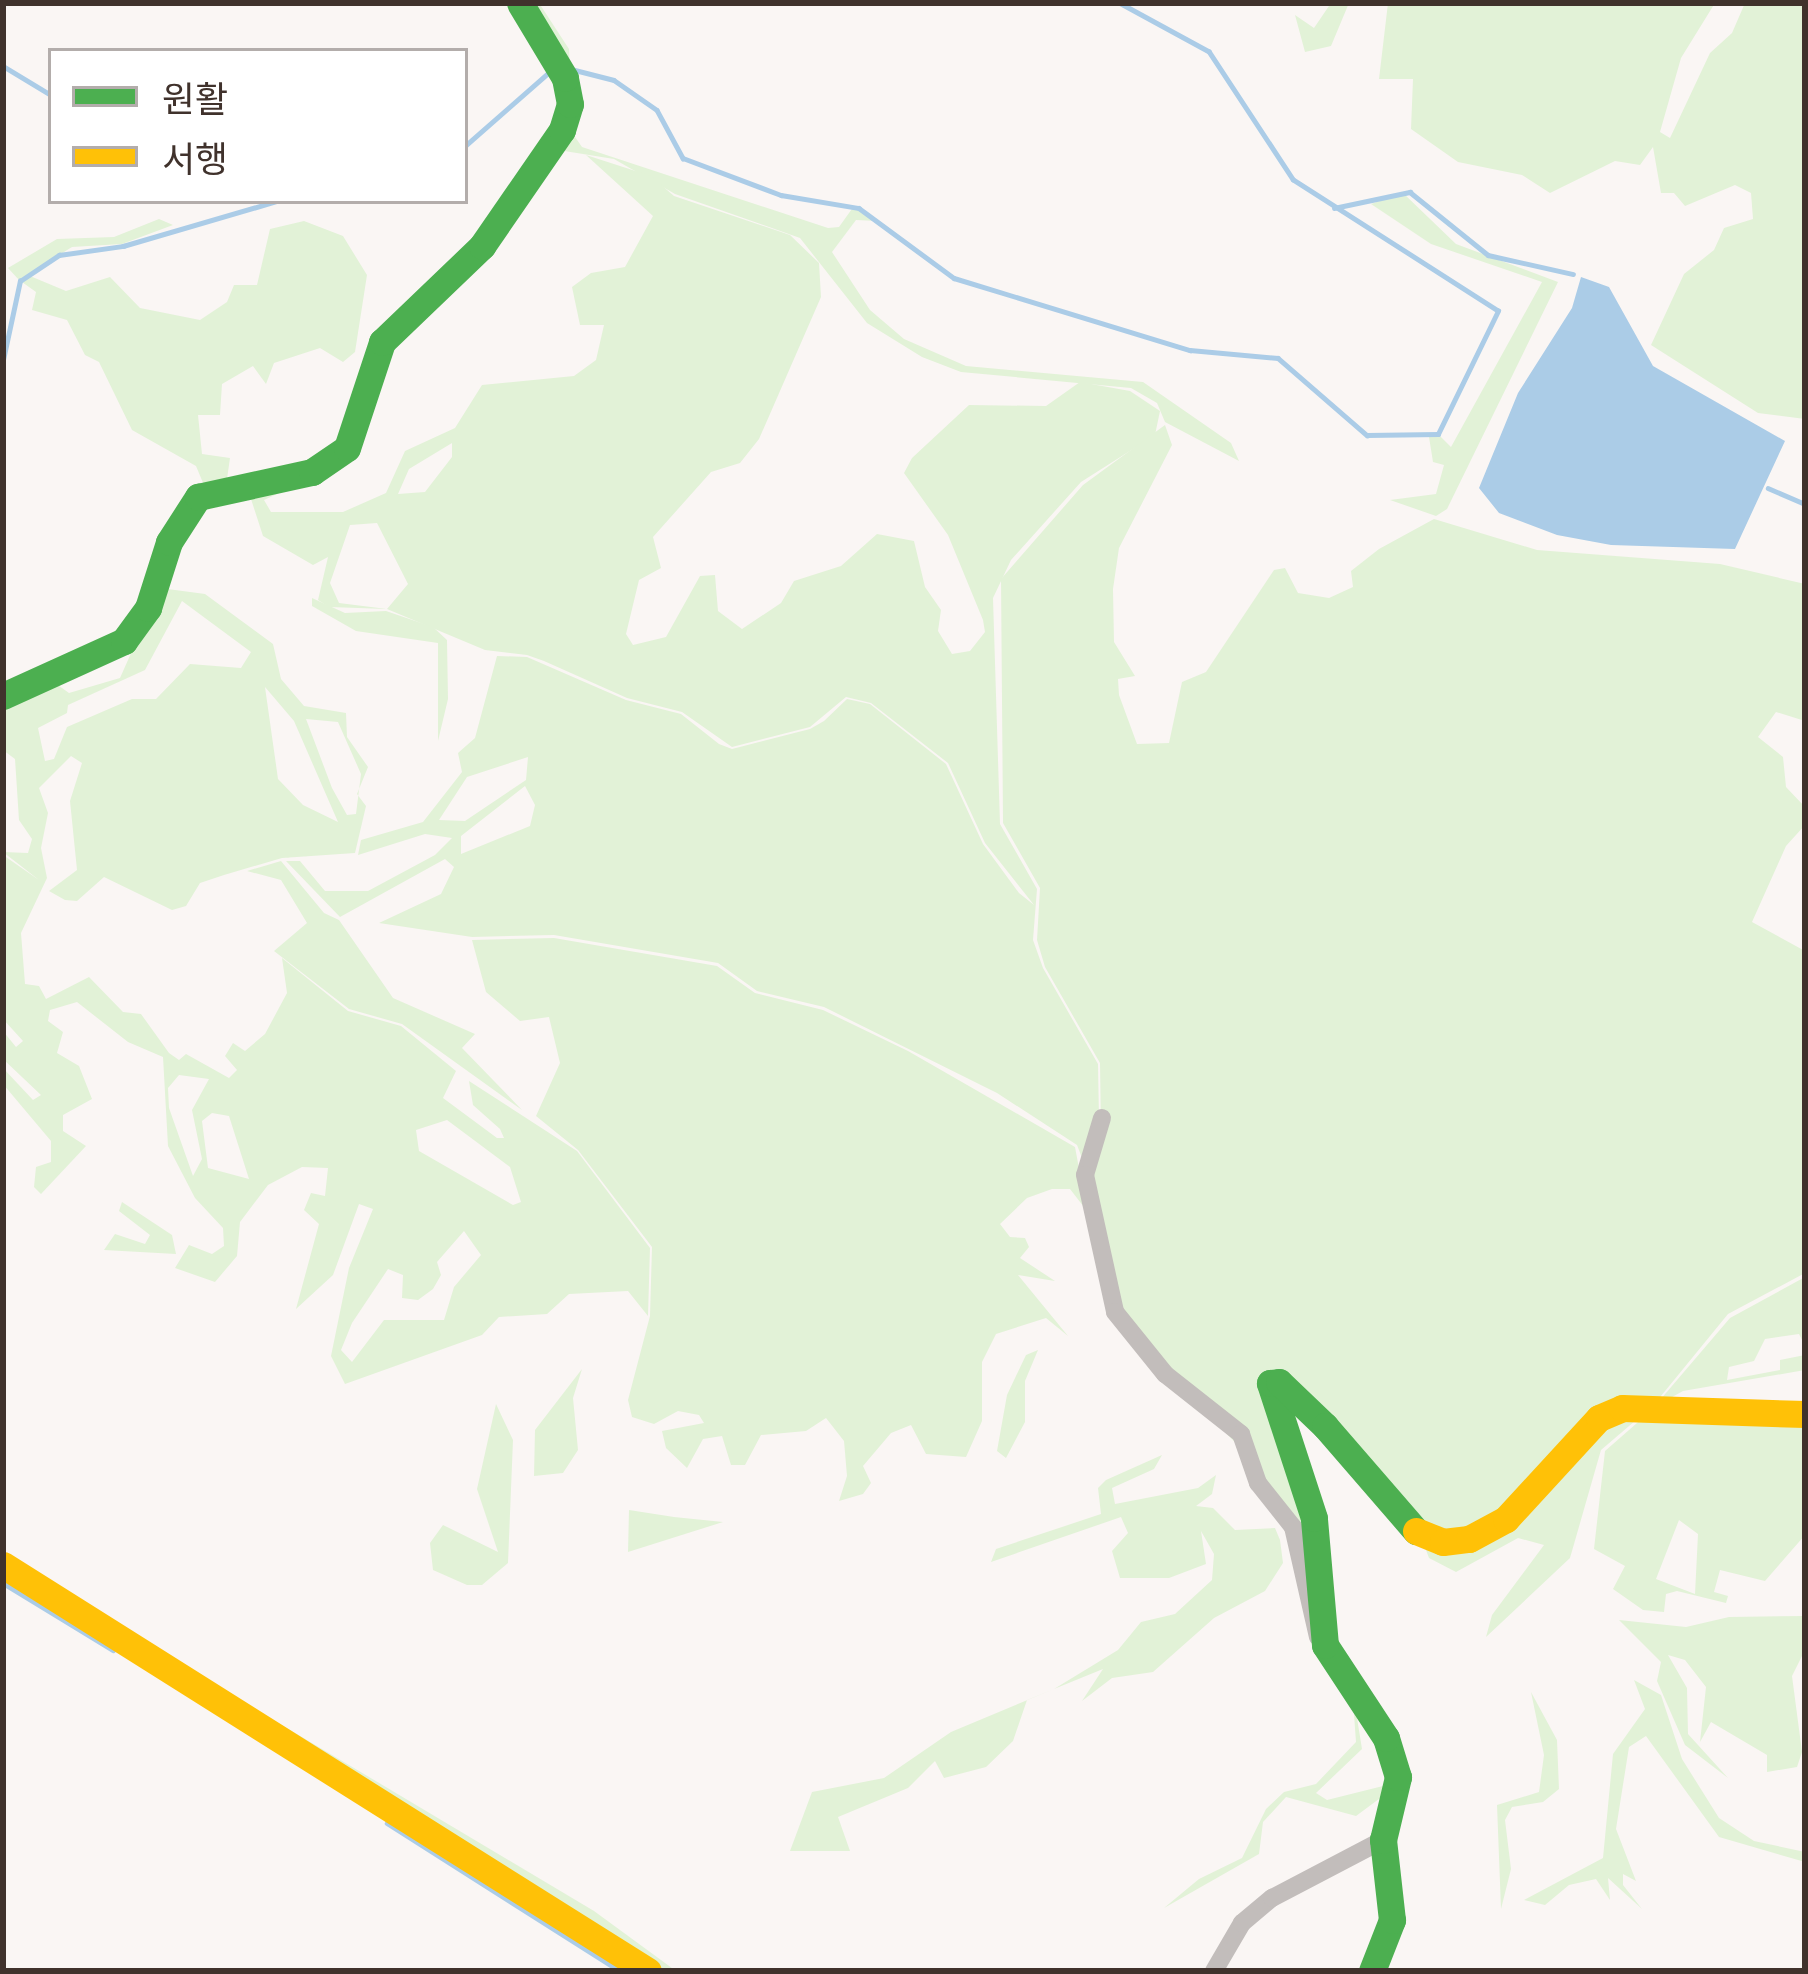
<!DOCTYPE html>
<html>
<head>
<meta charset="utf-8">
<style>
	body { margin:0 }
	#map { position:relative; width:1808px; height:1974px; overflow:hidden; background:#faf6f4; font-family:Rubik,"Noto Sans KR",sans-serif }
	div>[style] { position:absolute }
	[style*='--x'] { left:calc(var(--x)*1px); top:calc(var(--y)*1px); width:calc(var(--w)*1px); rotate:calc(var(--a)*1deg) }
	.green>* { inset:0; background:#e2f2d7 }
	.water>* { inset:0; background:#abcce7 }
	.stream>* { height:4.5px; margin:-2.25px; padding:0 2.25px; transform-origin:2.25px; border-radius:2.25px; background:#abcce7 }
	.street>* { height:18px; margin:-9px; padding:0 9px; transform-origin:9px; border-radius:9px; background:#c2bdbb }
	.fast>* { height:27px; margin:-13.5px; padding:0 13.5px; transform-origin:13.5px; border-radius:13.5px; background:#4caf50 }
	.slow>* { height:27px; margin:-13.5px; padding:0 13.5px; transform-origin:13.5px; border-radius:13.5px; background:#ffc107 }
	span { translate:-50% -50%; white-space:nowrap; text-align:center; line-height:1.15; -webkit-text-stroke:12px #fff; paint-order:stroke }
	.frame { position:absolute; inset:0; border:6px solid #40322c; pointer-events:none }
	.legend { position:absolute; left:48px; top:48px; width:420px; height:156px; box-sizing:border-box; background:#fff; border:3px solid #b3adab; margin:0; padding:15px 21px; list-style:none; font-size:36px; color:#40322c }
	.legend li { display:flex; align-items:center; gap:24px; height:60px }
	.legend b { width:60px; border:3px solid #b3adab }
</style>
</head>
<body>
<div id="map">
	<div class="green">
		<i style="clip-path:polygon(530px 3px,539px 3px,569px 49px,573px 134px,582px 147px,828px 228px,839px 227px,854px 206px,877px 221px,856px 220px,832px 252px,870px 310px,904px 339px,966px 366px,1143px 382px,1231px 443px,1239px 461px,1165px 422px,1157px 403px,1131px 388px,961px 372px,922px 357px,867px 323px,800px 238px,675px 194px,614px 159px,552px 149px,567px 121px)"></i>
		<i style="clip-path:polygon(1331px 3px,1349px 3px,1331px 46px,1305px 52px,1295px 15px,1314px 28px)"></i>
		<i style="clip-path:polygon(1388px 3px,1715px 3px,1681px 58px,1660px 132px,1670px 138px,1710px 53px,1732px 33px,1745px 3px,1805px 3px,1805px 419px,1758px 413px,1651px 345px,1684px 274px,1714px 250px,1724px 228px,1753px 219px,1751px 193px,1735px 185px,1685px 206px,1674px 193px,1661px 193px,1653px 147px,1640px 165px,1615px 161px,1550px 193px,1522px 175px,1458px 162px,1411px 129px,1413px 79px,1379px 79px)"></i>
		<i style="clip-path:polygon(evenodd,586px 155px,651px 176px,674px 196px,790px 235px,819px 263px,821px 297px,759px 439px,740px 463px,711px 472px,653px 537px,661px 568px,639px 580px,626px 634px,633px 645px,666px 637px,700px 576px,715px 575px,718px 611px,742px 629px,781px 603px,794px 581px,841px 566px,877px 534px,914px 541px,925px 587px,941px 610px,938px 631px,952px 654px,970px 651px,985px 632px,983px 620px,948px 535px,904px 473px,912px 458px,969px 405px,1046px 406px,1080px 382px,1130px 391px,1160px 411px,1155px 435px,1081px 482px,1011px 560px,993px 598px,1000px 824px,1037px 889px,1033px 940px,1043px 968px,1098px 1064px,1099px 1118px,1084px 1163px,1077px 1145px,997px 1093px,824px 1007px,757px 991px,718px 963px,554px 935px,472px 937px,379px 923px,441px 894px,454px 867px,445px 859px,340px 917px,286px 861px,300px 861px,325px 891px,368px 891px,435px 855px,452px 838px,425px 834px,358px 855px,361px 840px,423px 822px,462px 772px,458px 753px,475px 738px,497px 656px,527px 657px,626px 700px,681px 714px,719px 744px,732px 749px,810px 729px,824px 721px,847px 699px,870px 704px,946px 764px,983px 844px,1019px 893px,1034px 905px,985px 843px,948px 763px,871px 703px,846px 697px,810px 727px,732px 747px,682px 712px,627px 698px,544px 661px,527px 655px,485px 650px,387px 609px,329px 607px,318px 600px,328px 557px,313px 565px,263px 536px,251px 499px,290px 488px,264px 500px,271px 512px,343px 512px,386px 493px,405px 451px,455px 428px,482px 385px,574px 376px,596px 360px,604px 325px,580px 325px,572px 287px,591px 273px,625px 267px,653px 216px,586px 155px,452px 443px,452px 457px,425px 492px,398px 494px,409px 469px,452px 443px,586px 155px,377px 523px,408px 584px,387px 609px,339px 603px,330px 583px,350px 525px,377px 523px,586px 155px,528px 757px,526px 780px,465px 821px,439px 820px,467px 777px,528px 757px,586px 155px,525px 786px,535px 805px,530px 826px,461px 854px,461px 836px,525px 786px)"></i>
		<i style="clip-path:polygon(1403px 193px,1456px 244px,1558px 282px,1447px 509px,1436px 516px,1390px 500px,1436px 494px,1444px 465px,1433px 462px,1429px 437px,1439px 435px,1451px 447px,1542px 282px,1431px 244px,1371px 204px)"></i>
		<i style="clip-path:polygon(159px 219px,173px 225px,122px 244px,72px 247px,19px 280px,8px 268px,57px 239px,114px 237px)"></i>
		<i style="clip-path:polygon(304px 221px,343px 236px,367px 275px,355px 352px,343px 362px,320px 348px,274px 363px,266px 384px,253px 366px,222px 384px,220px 415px,198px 415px,202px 454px,230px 458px,226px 486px,206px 490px,196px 466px,132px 430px,99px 362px,85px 355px,67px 320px,32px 310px,36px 292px,22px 282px,30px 276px,66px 291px,110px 277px,140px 308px,200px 320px,227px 302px,234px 285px,257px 285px,270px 229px)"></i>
		<i style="clip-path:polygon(1165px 425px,1172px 445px,1119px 548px,1113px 589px,1114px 642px,1135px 676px,1118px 679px,1119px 695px,1137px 744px,1169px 743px,1182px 682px,1206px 672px,1274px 570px,1285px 568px,1298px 593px,1329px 598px,1353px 587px,1351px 571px,1379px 549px,1434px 519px,1537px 550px,1720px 564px,1805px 584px,1805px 721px,1776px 712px,1758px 737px,1783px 757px,1786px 787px,1804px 806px,1805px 825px,1786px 846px,1752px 922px,1805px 951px,1805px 1273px,1728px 1314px,1652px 1407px,1622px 1406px,1505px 1517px,1424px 1539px,1280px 1380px,1312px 1518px,1306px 1564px,1254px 1462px,1128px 1332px,1088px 1175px,1101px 1133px,1100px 1063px,1045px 967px,1037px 940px,1040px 888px,1003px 823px,1001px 579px,1083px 485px)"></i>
		<i style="clip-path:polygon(evenodd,160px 588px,205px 594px,273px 644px,281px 679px,304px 706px,346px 713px,347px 737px,368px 767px,357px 794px,366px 806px,355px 853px,282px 858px,224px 875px,200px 883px,186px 906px,172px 910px,104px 877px,77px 901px,65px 900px,49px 891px,77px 870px,70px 801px,82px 763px,71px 756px,39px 788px,48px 813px,41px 848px,47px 878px,21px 933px,25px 984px,39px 986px,46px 999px,89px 977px,123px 1012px,141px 1014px,169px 1053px,179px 1060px,186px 1054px,229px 1078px,237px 1070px,225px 1056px,233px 1043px,245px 1051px,265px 1034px,287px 993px,282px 958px,348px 1011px,401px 1026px,456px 1071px,443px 1098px,497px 1138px,504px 1138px,500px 1129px,473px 1105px,469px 1081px,577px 1151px,650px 1248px,648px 1316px,628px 1291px,569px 1294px,547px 1314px,499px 1317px,482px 1335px,345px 1384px,331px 1356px,349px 1268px,373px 1209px,359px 1204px,333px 1275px,296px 1309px,319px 1224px,304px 1210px,311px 1193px,325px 1196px,328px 1168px,302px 1167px,268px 1185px,240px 1222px,237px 1256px,215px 1282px,175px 1268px,189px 1245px,212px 1254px,224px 1246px,223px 1228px,195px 1198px,168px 1146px,163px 1057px,128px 1042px,77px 1002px,50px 1010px,48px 1021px,63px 1032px,57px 1053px,79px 1066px,92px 1099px,63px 1115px,63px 1131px,86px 1146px,41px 1194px,34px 1187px,36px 1167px,51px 1162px,51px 1141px,3px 1084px,3px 1068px,33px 1100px,41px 1095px,3px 1059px,3px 1031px,16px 1047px,23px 1041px,3px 1019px,3px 855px,39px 880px,3px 852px,28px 853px,32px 839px,19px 820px,15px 759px,3px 750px,3px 701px,55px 683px,69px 693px,120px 678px,160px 588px,182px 601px,251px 652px,241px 668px,190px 664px,156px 699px,132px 699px,67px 727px,54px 759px,45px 761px,38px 728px,67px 713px,68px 705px,145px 670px,182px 601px,160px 588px,265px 687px,294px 721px,338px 822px,303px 805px,278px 779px,265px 687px,160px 588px,306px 719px,338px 722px,361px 774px,356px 814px,347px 815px,332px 788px,306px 719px,160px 588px,179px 1075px,209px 1079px,192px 1110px,202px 1159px,193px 1176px,169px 1108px,168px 1088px,179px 1075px,160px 588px,212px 1113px,229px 1116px,249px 1179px,208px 1168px,202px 1121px,212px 1113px,160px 588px,447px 1120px,510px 1167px,521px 1202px,513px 1205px,419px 1151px,416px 1130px,447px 1120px,160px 588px,464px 1231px,481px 1255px,454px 1287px,444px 1320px,384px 1320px,352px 1362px,341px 1350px,352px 1323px,388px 1269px,403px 1275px,402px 1298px,418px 1300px,433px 1289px,441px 1275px,437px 1262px,464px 1231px)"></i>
		<i style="clip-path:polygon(312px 598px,345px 613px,386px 611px,433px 627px,447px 640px,448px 699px,438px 741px,438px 643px,356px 631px,312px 606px)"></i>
		<i style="clip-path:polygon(281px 861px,324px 913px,339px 920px,393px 998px,475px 1034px,462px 1048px,522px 1110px,402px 1024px,349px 1009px,274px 951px,307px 923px,281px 880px,247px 871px)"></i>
		<i style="clip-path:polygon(554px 938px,717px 966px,755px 993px,823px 1010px,908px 1051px,1075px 1147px,1087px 1211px,1070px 1189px,1052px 1189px,1027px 1198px,1000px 1224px,1010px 1237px,1025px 1238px,1029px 1247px,1020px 1258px,1055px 1281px,1018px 1275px,1068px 1336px,1046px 1318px,996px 1334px,982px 1362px,982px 1421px,966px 1457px,926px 1454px,911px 1425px,891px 1433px,863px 1466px,871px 1483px,863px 1494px,839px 1501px,847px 1476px,844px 1441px,826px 1418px,806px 1431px,761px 1435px,745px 1465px,731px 1465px,722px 1436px,703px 1439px,687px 1468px,666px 1448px,662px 1431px,704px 1423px,699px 1415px,678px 1411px,654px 1424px,632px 1417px,628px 1400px,650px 1316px,652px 1247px,578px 1150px,536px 1116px,560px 1063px,549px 1017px,520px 1021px,486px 992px,472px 940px)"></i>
		<i style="clip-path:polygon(122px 1202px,172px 1235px,176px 1254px,104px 1250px,115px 1234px,145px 1244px,150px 1235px,119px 1211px)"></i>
		<i style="clip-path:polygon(1805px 1277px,1805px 1346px,1799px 1334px,1765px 1339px,1754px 1361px,1729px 1367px,1727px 1380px,1780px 1370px,1780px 1360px,1805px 1355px,1805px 1370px,1683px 1391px,1654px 1407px,1730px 1318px)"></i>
		<i style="clip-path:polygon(1038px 1350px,1025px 1381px,1025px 1422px,1006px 1458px,997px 1451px,1007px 1395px,1026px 1355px)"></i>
		<i style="clip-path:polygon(582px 1369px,573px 1398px,578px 1450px,563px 1473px,534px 1476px,535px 1430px)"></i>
		<i style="clip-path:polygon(496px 1404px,513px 1440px,508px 1563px,482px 1585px,467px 1585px,433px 1570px,430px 1543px,443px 1525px,498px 1552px,477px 1489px)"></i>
		<i style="clip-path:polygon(1649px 1409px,1601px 1450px,1570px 1558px,1486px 1637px,1492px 1615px,1544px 1545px,1518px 1538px,1456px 1572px,1429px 1558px,1423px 1542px,1469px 1540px,1600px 1419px)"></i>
		<i style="clip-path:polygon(evenodd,1653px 1409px,1805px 1415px,1805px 1535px,1765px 1581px,1720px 1570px,1714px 1592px,1728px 1596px,1726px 1603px,1677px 1591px,1666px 1594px,1664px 1612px,1643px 1610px,1613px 1589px,1625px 1566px,1594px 1549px,1605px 1451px,1653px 1409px,1679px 1520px,1698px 1534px,1695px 1594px,1656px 1579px,1679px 1520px)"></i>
		<i style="clip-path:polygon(1162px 1455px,1154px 1469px,1112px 1488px,1115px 1504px,1198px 1488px,1216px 1475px,1212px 1494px,1196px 1506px,1213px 1508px,1235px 1530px,1275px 1528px,1280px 1540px,1283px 1563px,1265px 1591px,1214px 1618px,1153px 1672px,1112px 1678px,1082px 1701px,1103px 1669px,1027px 1700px,1013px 1741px,986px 1767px,944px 1778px,935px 1761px,908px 1788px,838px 1817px,850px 1851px,790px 1851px,812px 1792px,884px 1778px,951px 1732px,1054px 1689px,1118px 1650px,1141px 1622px,1175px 1614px,1212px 1580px,1214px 1554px,1201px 1531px,1206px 1564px,1169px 1578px,1120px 1578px,1112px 1551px,1128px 1533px,1121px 1517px,991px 1562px,996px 1549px,1101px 1514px,1098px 1488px,1106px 1480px)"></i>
		<i style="clip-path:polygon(629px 1510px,674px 1517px,723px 1522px,628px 1552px)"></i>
		<i style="clip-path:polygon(1805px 1616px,1805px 1650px,1792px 1676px,1802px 1752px,1797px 1767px,1767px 1772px,1767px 1755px,1711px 1722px,1700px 1742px,1706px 1687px,1685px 1660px,1668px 1655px,1687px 1688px,1688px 1734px,1728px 1778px,1685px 1745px,1657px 1681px,1661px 1662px,1619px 1620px,1686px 1627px,1729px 1617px)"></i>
		<i style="clip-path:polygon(181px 1665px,594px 1911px,676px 1971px,653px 1971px)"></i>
		<i style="clip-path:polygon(1634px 1680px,1661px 1695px,1682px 1759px,1719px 1818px,1754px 1841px,1805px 1852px,1805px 1862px,1719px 1837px,1646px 1736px,1629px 1747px,1616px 1829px,1636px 1881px,1623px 1874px,1623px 1885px,1642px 1909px,1608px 1878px,1610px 1900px,1596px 1879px,1569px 1885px,1545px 1905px,1524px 1900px,1603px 1858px,1613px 1754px,1645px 1709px)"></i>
		<i style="clip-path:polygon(1352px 1687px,1362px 1749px,1316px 1793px,1327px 1800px,1383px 1786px,1383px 1796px,1356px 1816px,1286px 1797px,1263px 1822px,1259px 1854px,1164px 1908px,1199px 1879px,1242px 1858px,1266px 1809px,1284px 1792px,1316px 1784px,1356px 1742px)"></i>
		<i style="clip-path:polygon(1531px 1692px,1557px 1740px,1559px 1789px,1543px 1802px,1512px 1807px,1505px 1820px,1511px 1869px,1501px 1909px,1497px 1805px,1539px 1792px,1544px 1755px)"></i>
	</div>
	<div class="water">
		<i style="clip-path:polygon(1581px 277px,1609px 287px,1653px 366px,1785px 441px,1735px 549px,1611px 545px,1557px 535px,1499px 513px,1479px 488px,1518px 393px,1572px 308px)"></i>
	</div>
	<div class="stream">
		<i style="--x:3;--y:66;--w:56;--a:31.1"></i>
		<i style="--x:571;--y:69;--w:44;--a:14.3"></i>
		<i style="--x:614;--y:80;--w:52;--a:34.9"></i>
		<i style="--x:657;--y:110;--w:55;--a:61.6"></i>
		<i style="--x:683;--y:158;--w:105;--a:20.7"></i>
		<i style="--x:781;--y:195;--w:79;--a:9.5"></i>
		<i style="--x:859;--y:208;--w:118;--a:36.4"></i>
		<i style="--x:954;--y:278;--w:247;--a:17"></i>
		<i style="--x:1190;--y:350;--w:88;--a:5.2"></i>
		<i style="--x:1278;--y:358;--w:118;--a:40.9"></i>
		<i style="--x:1367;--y:435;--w:71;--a:-0.8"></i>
		<i style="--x:1438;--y:434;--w:137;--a:-64"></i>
		<i style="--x:1498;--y:311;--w:243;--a:-147.4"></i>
		<i style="--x:1293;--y:180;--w:153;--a:-123.3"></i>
		<i style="--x:1209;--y:52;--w:102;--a:-151.4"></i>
		<i style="--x:465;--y:146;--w:111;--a:-41.3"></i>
		<i style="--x:1334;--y:208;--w:78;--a:-11.9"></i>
		<i style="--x:1410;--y:192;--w:100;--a:38.9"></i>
		<i style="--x:1488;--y:255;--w:87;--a:12.6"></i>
		<i style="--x:3;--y:360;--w:81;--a:-77.9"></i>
		<i style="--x:20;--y:281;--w:47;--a:-33.7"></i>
		<i style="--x:59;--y:255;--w:65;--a:-8"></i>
		<i style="--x:123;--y:246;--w:160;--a:-16.3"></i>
		<i style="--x:1768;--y:488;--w:40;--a:23.4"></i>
		<i style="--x:3;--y:1583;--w:129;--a:31.3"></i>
		<i style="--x:387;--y:1823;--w:276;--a:32.4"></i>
	</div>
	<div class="street">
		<i style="--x:1102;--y:1118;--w:59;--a:106.6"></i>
		<i style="--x:1085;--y:1175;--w:140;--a:77.6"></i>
		<i style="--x:1115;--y:1312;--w:80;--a:51.1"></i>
		<i style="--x:1165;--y:1374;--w:97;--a:38.3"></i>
		<i style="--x:1241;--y:1434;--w:52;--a:70.9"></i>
		<i style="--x:1258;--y:1483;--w:56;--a:51.5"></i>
		<i style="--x:1293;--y:1527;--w:113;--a:77.2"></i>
		<i style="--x:1214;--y:1971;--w:56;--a:-59.7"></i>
		<i style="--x:1242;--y:1923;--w:39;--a:-40"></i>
		<i style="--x:1272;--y:1898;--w:125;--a:-27.6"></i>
	</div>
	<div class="fast">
		<i style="--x:3;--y:696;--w:133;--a:-24.4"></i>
		<i style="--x:124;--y:641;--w:41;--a:-54"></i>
		<i style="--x:148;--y:608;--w:69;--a:-72.3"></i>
		<i style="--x:169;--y:542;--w:54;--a:-57.2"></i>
		<i style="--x:198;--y:497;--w:117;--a:-12.4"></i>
		<i style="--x:312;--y:472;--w:42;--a:-34.4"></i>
		<i style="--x:347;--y:448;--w:112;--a:-71.7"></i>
		<i style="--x:382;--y:342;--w:139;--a:-43.8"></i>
		<i style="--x:482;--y:246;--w:141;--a:-55.4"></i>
		<i style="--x:562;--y:130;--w:27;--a:-73"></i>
		<i style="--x:570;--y:104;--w:26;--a:-101"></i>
		<i style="--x:565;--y:78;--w:87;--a:-121"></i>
		<i style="--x:1372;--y:1971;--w:55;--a:-68.6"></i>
		<i style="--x:1392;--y:1920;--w:81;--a:-96.4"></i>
		<i style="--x:1383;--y:1840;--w:65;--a:-76.6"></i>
		<i style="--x:1398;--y:1777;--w:41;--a:-107.1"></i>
		<i style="--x:1386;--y:1738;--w:111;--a:-123.3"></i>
		<i style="--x:1325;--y:1645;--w:127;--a:-95"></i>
		<i style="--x:1314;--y:1518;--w:142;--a:-108.1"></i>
		<i style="--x:1270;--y:1383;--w:9;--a:-6"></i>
		<i style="--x:1279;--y:1382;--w:64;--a:43.7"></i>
		<i style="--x:1325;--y:1426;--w:139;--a:49.1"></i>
	</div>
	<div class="slow">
		<i style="--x:1416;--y:1531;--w:29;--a:22"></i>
		<i style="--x:1443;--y:1542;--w:26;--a:-7"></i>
		<i style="--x:1469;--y:1539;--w:42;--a:-28.4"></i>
		<i style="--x:1506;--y:1519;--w:137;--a:-47.4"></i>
		<i style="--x:1599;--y:1418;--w:25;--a:-23"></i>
		<i style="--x:1622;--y:1408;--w:183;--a:1.9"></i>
		<i style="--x:3;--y:1565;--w:762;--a:32.19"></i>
	</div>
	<div class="frame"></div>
	<ul class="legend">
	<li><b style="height:15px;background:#4caf50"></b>원활</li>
	<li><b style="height:15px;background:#ffc107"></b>서행</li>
	</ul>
</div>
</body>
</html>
